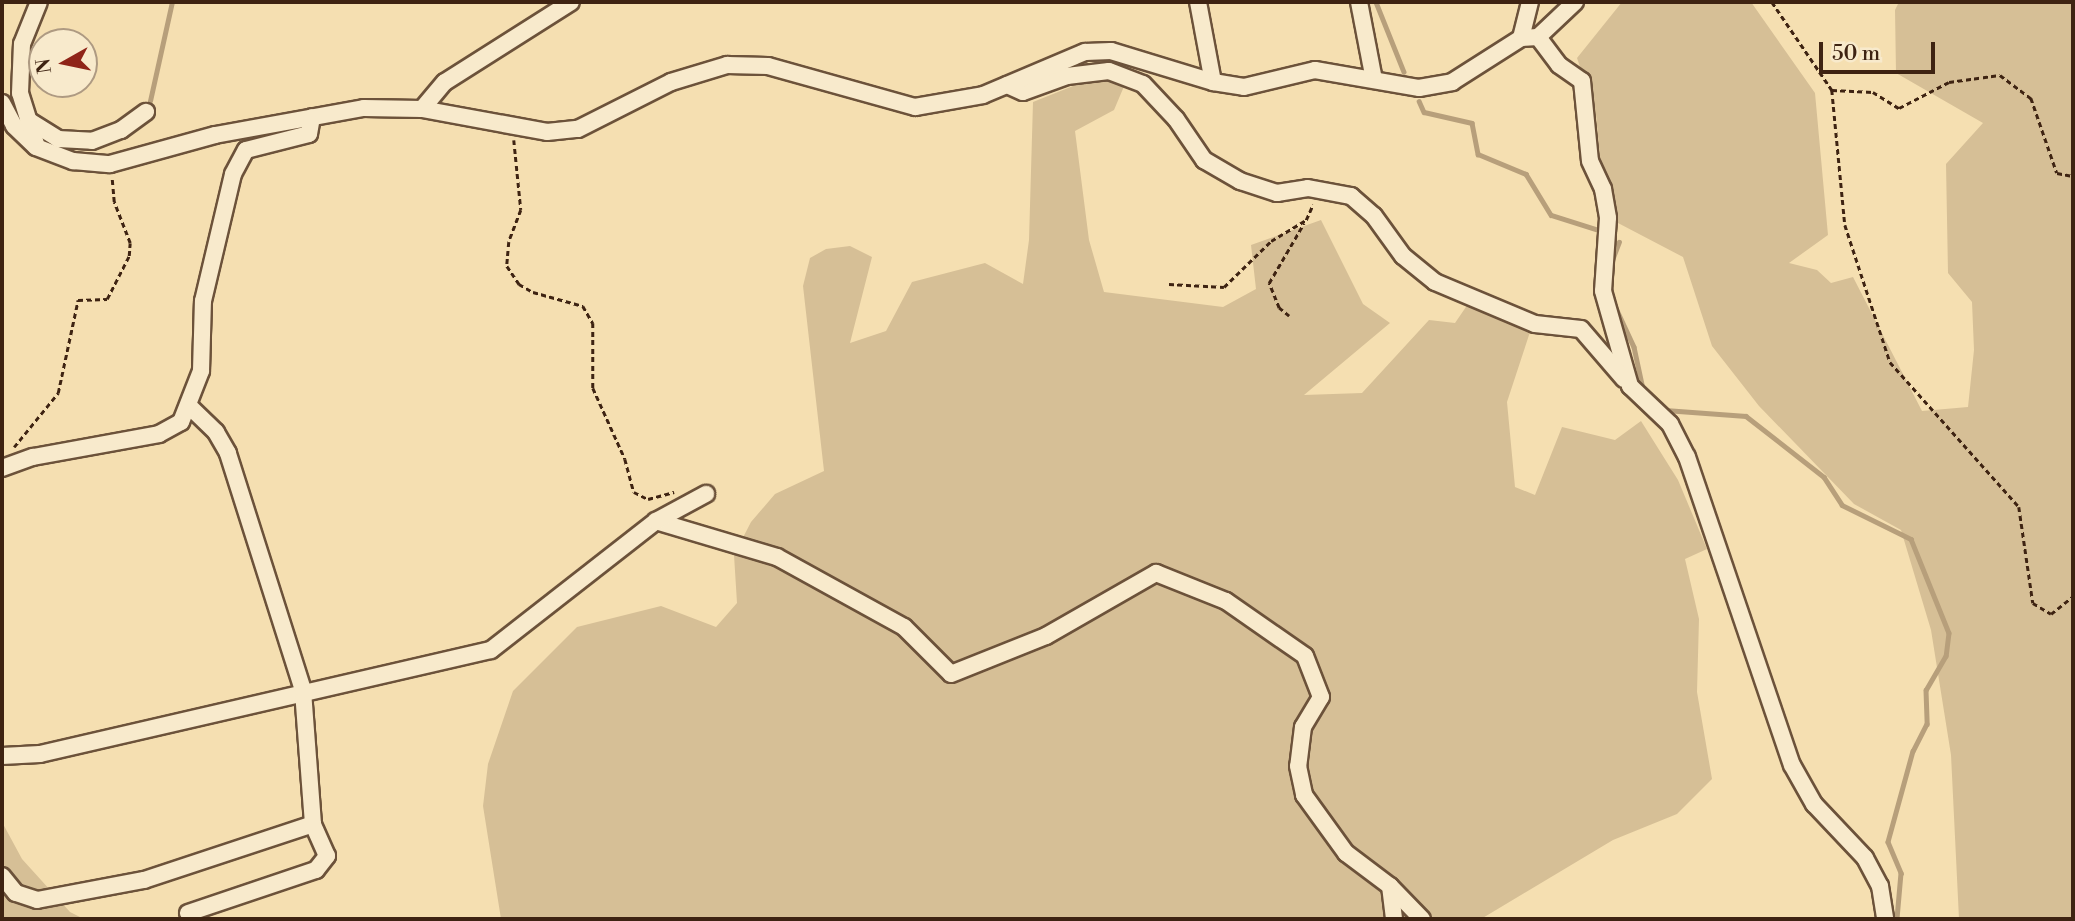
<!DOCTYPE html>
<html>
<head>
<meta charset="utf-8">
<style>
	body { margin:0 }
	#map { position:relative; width:2075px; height:921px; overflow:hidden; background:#f5dfb1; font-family:"Libre Bodoni",serif }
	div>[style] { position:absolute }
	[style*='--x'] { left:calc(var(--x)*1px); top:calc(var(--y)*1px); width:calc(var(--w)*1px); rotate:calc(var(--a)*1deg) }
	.green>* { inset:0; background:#d6bf96 }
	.stream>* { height:4.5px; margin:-2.25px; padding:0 2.25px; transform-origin:2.25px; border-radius:2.25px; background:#b79f7b }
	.path>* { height:2.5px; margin-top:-1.25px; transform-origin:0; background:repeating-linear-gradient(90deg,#3e2312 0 5px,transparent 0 8.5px) }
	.roads { filter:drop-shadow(2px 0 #6c523a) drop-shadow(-2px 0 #6c523a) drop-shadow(0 2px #6c523a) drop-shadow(0 -2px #6c523a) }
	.minor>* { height:16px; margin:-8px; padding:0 8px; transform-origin:8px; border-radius:8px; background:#f8eacc }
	span { translate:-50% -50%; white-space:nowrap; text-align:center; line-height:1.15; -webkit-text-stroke:5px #f8eacc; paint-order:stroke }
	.frame { position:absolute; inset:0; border:4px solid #3e2312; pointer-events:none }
	.north { position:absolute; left:28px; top:28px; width:70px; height:70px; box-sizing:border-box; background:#f8eacc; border:2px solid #ae9a82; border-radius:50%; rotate:261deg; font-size:19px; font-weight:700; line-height:28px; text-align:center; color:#3e2312 }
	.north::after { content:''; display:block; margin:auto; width:24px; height:32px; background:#8f2418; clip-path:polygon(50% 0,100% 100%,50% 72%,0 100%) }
	.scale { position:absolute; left:1819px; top:42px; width:116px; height:32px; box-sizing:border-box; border:4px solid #3e2312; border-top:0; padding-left:9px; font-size:21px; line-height:24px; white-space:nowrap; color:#3e2312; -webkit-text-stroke:5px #f8eacc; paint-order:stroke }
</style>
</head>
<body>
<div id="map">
	<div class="green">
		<i style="clip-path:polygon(1622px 2px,1751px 2px,1815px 93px,1828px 235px,1789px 263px,1817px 270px,1831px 283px,1853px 277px,1922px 411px,1968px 407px,1974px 350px,1972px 302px,1948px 273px,1946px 164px,1983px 123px,1896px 73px,1895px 10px,1899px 2px,2073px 2px,2073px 919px,1959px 919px,1951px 755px,1931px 630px,1901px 530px,1854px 504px,1759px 406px,1712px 346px,1683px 257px,1618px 223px,1600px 158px,1596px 114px,1577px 58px)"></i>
		<i style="clip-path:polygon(1098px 76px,1125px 84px,1114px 110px,1075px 131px,1089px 240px,1104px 292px,1223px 307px,1256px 289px,1251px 245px,1321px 220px,1363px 304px,1390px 323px,1304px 395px,1362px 393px,1429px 320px,1455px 323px,1468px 304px,1530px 332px,1507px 402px,1515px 487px,1535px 495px,1562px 427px,1615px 440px,1641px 421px,1678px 480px,1707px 549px,1685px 559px,1699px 619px,1697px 692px,1712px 779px,1677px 814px,1613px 840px,1481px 919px,501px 919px,483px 806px,488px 764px,513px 691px,577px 627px,661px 606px,716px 627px,737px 603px,734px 555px,751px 522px,775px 494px,824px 471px,803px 286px,810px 258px,826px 249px,850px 246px,872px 257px,850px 343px,886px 331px,912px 282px,985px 263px,1023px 284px,1029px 240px,1033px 102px)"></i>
		<i style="clip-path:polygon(2px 822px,22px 859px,70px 912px,84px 919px,2px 919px)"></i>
	</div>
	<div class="stream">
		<i style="--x:1376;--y:2;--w:75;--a:68.2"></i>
		<i style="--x:150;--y:101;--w:101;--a:-77.5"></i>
		<i style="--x:1419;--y:101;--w:12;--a:66"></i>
		<i style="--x:1424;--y:112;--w:49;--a:12.9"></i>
		<i style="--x:1472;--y:123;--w:32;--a:79"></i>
		<i style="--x:1478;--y:154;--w:52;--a:22.6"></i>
		<i style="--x:1526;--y:174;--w:48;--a:58.6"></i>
		<i style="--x:1551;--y:215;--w:50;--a:17.4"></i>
		<i style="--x:1612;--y:260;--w:19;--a:-69"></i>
		<i style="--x:1615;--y:306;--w:45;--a:65.1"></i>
		<i style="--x:1634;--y:347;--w:43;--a:77.9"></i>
		<i style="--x:1665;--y:410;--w:81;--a:4.2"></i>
		<i style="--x:1746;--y:416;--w:99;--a:38"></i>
		<i style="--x:1824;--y:477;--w:33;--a:57"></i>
		<i style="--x:1842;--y:505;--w:77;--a:26.2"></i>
		<i style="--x:1911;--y:539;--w:101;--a:68"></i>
		<i style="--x:1949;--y:633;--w:23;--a:97"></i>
		<i style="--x:1946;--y:656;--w:39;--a:120"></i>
		<i style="--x:1926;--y:690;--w:34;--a:88"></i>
		<i style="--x:1927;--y:724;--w:30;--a:117"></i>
		<i style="--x:1913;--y:751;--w:94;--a:105.4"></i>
		<i style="--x:1888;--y:842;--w:34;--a:67"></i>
		<i style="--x:1901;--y:873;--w:46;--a:95"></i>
	</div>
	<div class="path">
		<i style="--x:1772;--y:2;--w:107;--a:55.7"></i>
		<i style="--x:1832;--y:90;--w:136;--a:84.5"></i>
		<i style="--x:1845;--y:225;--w:144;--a:71.8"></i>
		<i style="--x:1890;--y:362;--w:194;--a:48.3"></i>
		<i style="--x:2019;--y:507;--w:97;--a:81.7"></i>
		<i style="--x:2033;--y:603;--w:21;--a:31"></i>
		<i style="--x:2051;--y:614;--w:28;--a:-39"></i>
		<i style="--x:1832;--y:90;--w:41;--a:2.8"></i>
		<i style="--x:1873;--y:92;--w:31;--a:32"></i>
		<i style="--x:1899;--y:108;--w:56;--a:-27.5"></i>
		<i style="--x:1949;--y:82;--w:51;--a:-7.8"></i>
		<i style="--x:2000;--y:75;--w:39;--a:37"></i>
		<i style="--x:2031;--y:98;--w:79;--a:70.9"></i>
		<i style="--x:2057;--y:173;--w:16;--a:11"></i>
		<i style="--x:514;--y:140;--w:70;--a:84.3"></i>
		<i style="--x:521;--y:210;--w:34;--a:111"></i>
		<i style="--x:509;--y:242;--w:24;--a:95"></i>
		<i style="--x:507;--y:266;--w:22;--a:56"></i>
		<i style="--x:519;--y:284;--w:16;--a:30"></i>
		<i style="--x:533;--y:292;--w:52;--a:15.6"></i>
		<i style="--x:583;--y:306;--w:20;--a:60"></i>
		<i style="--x:593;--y:323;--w:65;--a:90"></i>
		<i style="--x:593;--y:388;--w:78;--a:65.7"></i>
		<i style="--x:625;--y:459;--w:34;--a:75"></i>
		<i style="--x:634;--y:492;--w:16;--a:27"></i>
		<i style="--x:648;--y:499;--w:27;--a:-15"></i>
		<i style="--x:1169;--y:284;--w:55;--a:3.1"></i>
		<i style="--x:1224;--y:287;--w:66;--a:-44.4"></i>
		<i style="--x:1271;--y:241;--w:41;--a:-31"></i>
		<i style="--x:1306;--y:220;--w:17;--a:-66"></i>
		<i style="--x:1289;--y:316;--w:13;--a:-141"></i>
		<i style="--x:1279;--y:308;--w:27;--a:-112"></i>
		<i style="--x:1269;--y:283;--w:69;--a:-59.7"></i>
		<i style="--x:14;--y:447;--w:70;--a:-50.8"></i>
		<i style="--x:58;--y:393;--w:95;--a:-77.9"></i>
		<i style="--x:78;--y:300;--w:29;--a:-2"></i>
		<i style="--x:107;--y:299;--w:48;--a:-62.9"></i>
		<i style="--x:129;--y:256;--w:13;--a:-86"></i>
		<i style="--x:130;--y:243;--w:44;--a:-111.3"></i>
		<i style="--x:114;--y:202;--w:23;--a:-95"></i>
	</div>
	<div class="roads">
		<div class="minor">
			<i style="--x:1198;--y:2;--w:81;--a:79.4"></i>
			<i style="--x:1359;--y:2;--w:79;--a:79.1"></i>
			<i style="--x:1538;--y:37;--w:35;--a:53"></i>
			<i style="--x:1559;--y:65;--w:28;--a:35"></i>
			<i style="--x:1582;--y:81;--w:80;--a:84.3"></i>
			<i style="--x:1590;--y:161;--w:31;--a:65"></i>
			<i style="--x:1603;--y:189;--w:29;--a:80"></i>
			<i style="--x:1608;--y:218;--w:73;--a:93.9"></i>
			<i style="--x:1603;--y:291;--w:99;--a:74.1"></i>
			<i style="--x:1630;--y:386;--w:55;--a:43.5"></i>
			<i style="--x:1670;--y:424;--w:37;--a:63"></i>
			<i style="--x:1687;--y:457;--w:325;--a:71.2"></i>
			<i style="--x:1792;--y:765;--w:45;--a:60.6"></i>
			<i style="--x:1814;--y:804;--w:74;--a:46.6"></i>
			<i style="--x:1865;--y:858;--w:32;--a:62"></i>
			<i style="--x:1880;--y:886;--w:33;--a:81"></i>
			<i style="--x:1521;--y:38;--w:37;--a:-76"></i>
			<i style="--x:1007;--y:85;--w:17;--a:24"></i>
			<i style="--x:1023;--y:92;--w:47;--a:-20"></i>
			<i style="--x:1067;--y:76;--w:42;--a:-6.8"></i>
			<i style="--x:1109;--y:71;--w:36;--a:21"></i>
			<i style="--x:1143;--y:84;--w:48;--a:46.7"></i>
			<i style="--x:1176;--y:119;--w:50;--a:55.7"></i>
			<i style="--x:1204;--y:160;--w:42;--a:30.3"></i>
			<i style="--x:1240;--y:181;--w:39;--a:18"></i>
			<i style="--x:1277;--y:193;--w:31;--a:-9"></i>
			<i style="--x:1308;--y:188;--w:44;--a:10.5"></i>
			<i style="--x:1351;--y:196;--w:30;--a:41"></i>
			<i style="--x:1374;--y:216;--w:49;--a:54.1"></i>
			<i style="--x:1403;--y:256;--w:41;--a:39.1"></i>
			<i style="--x:1435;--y:282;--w:108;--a:22.8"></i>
			<i style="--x:1535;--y:324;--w:46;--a:6.2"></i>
			<i style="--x:1581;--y:329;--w:66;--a:49.3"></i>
			<i style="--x:2;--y:103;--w:26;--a:62"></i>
			<i style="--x:14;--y:126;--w:30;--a:44"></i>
			<i style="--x:36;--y:147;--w:40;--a:21"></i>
			<i style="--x:73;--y:161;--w:37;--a:5"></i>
			<i style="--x:110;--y:164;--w:109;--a:-15.4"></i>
			<i style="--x:215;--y:135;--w:151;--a:-10.3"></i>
			<i style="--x:364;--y:108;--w:58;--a:1"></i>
			<i style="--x:422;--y:109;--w:127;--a:10.4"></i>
			<i style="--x:547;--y:132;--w:31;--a:-6"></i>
			<i style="--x:578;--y:129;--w:104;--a:-26.8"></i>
			<i style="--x:671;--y:82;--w:59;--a:-16.9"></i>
			<i style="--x:727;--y:65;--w:41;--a:1.4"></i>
			<i style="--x:768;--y:66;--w:153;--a:15.6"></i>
			<i style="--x:915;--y:107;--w:69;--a:-10"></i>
			<i style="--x:983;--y:95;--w:111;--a:-22.9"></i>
			<i style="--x:1085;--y:52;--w:26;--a:-2"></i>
			<i style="--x:1111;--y:51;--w:107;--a:16.9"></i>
			<i style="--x:1213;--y:82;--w:31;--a:9"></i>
			<i style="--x:1244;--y:87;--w:73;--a:-13.5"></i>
			<i style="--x:1315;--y:70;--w:106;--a:9.8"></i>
			<i style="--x:1419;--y:88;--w:34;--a:-10"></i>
			<i style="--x:1452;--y:82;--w:82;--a:-32.5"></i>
			<i style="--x:1521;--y:38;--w:17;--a:-3"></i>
			<i style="--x:1538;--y:37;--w:51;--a:-43.4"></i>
			<i style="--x:422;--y:109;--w:35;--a:-50"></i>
			<i style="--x:445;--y:82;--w:149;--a:-32.4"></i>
			<i style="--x:28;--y:120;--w:36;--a:32"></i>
			<i style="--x:58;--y:139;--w:34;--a:3"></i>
			<i style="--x:92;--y:141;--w:31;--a:-21"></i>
			<i style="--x:121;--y:130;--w:31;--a:-36"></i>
			<i style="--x:36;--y:144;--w:53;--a:-107.4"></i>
			<i style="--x:20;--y:93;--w:49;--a:-87.7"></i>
			<i style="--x:22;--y:44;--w:45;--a:-68"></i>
			<i style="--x:2;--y:468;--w:33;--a:-20"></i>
			<i style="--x:33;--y:457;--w:128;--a:-10.3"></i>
			<i style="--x:159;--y:434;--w:25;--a:-29"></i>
			<i style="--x:181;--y:422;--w:55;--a:-68.6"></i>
			<i style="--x:201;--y:371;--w:70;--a:-88.4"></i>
			<i style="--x:203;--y:301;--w:130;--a:-76.7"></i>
			<i style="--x:233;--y:174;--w:27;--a:-62"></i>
			<i style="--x:246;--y:150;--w:65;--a:-14.3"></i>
			<i style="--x:309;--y:134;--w:17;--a:-80"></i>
			<i style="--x:656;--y:521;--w:126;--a:16.6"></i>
			<i style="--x:777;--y:557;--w:145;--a:28.9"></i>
			<i style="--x:904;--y:627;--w:66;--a:45"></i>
			<i style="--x:951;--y:674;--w:102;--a:-21.8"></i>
			<i style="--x:1046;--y:636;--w:127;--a:-29.8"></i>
			<i style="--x:1156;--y:573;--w:75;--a:21.8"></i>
			<i style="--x:1226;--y:601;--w:96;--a:34.8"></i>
			<i style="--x:1305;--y:656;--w:44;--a:68.7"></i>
			<i style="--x:1321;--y:697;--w:35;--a:121"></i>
			<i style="--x:1303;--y:727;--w:39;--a:97"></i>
			<i style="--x:1298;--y:766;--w:30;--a:78"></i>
			<i style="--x:1304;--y:795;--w:72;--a:54.1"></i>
			<i style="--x:1346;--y:853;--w:55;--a:36.9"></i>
			<i style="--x:1390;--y:886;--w:46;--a:45.9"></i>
			<i style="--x:2;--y:756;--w:38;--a:-3"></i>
			<i style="--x:40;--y:754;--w:463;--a:-13"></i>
			<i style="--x:491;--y:650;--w:209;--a:-38"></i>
			<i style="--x:656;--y:521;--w:57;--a:-28.4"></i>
			<i style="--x:2;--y:876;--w:22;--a:51"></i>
			<i style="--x:16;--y:893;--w:22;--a:18"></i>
			<i style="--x:37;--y:900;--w:109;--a:-10.6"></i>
			<i style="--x:144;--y:880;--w:178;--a:-18.3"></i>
			<i style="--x:313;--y:824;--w:134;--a:-94.3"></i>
			<i style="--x:303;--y:690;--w:249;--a:-107.6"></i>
			<i style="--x:228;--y:453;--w:24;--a:-120"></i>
			<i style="--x:216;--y:432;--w:36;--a:-136"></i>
			<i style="--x:1390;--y:886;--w:33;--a:83"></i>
			<i style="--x:188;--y:913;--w:135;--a:-18.6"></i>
			<i style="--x:316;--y:870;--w:18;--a:-52"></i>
			<i style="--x:327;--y:856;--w:35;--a:-114"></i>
		</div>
	</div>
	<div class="frame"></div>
	<div class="north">N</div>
	<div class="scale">50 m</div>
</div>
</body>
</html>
